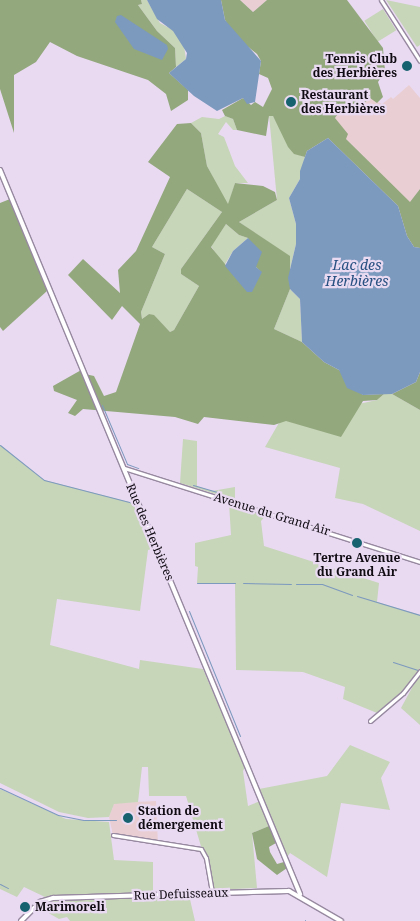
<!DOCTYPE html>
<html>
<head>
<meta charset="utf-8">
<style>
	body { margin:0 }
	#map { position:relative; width:420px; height:921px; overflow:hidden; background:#e9daf2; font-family:"Noto Serif",serif }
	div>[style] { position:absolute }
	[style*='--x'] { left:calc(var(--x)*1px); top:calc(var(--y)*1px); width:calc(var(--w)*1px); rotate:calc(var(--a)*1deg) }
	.industrial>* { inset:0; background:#e9cfd3 }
	.green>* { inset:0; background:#c7d5b9; transform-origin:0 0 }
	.forest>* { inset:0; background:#93a87d }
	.water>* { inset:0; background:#7c99be }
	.stream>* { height:1px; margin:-0.5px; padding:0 0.5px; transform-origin:0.5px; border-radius:0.5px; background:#7c99be }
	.roads { filter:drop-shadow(1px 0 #9789a0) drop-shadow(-1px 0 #9789a0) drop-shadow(0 1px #9789a0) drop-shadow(0 -1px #9789a0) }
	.minor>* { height:3px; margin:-1.5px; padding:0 1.5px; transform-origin:1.5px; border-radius:1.5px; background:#fff }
	.tertiary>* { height:4px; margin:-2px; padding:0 2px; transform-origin:2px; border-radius:2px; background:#fff }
	.dots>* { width:14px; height:14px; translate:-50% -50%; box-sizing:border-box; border:2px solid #e9daf2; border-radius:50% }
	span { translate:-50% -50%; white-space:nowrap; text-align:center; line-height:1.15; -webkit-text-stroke:4.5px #e9daf2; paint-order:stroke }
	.poi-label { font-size:12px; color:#100b13; font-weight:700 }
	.right { translate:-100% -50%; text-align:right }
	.left { translate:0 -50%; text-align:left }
	.street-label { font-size:12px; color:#100b13 }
	.water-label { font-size:14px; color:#285081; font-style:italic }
</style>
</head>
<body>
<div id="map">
	<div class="industrial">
		<i style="clip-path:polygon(240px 0,267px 0,253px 12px)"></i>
		<i style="clip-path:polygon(409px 85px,420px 98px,420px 189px,410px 203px,346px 139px,335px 118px,341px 109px,353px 113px,370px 98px,382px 104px,391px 97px,393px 99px)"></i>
		<i style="clip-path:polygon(156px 801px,158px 843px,113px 835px,109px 817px,114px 803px)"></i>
	</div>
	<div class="green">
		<i style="clip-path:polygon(141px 0,147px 0,160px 23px,173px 30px,184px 46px,186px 59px,176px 67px,175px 48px,157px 31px,138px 5px,142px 4px)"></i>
		<i style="clip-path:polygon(386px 0,420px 7px,420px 45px,417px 47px)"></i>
		<i style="left:383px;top:9px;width:25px;height:22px;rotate:58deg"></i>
		<i style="clip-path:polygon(269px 115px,273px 116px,294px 153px,305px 157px,300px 179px,289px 198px,296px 224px,296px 244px,288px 278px,290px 257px,239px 222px,277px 200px)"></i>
		<i style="clip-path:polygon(225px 116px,233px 119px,237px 130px,233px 130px,226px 122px,218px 134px,224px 137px,235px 166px,248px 183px,235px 183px,228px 206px,207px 166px,201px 133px,191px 123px,202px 117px,219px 119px)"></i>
		<i style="clip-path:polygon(187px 189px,222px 212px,181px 269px,181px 274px,199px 286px,174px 330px,170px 332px,154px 316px,149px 314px,142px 319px,141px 312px,165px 254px,152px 247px)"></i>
		<i style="clip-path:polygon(226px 224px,239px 235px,248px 238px,233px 251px,224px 266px,211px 246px)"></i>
		<i style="clip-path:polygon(290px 289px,300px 299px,302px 342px,274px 329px)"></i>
		<i style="clip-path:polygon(384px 394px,392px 394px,420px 410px,420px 531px,363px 504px,335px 498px,340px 468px,265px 447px,280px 421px,377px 400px)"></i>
		<i style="clip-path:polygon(183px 439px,197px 441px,197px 486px,212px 491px,235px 487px,235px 500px,180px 483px)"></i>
		<i style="clip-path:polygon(0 445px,44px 480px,133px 503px,152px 549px,148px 550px,140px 611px,57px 599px,50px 645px,139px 669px,140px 660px,203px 669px,245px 767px,243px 771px,248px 806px,260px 801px,269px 826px,252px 833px,257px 888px,214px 890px,186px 796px,149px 796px,148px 767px,142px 767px,138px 802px,114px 804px,109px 817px,88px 818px,59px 812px,0 783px)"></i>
		<i style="clip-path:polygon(229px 503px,266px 515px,261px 521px,264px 546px,379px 583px,377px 602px,420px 615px,420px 668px,401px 694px,377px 713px,343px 699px,345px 687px,303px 672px,236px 670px,235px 584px,197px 583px,198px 567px,195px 566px,195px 543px,231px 535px)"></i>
		<i style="clip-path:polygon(420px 673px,420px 725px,401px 708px)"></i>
		<i style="clip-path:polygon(350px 745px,390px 762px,381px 778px,390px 810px,341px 803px,327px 877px,290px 853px,287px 857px,259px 789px,327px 776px)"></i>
		<i style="clip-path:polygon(0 789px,66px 819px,109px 822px,114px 860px,153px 862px,153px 892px,45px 897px,24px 887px,17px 897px,0 889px)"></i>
		<i style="clip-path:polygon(189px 895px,195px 921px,70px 921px,67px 917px,59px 919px,38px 907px,57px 899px)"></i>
	</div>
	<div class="forest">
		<i style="clip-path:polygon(0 0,141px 0,142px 4px,138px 5px,157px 31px,175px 48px,176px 67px,169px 73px,188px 90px,188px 100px,171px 111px,166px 94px,148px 80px,77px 56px,50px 42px,36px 62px,14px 75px,14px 133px,0 89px)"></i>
		<i style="clip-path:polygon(221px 0,240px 0,253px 12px,267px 0,347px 0,383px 48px,385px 71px,378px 82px,383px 97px,377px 103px,370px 98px,353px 113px,341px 109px,335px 118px,348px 134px,346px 139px,410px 202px,420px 189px,420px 248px,414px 247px,407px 236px,398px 206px,328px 138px,307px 151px,305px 157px,294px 154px,288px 147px,273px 116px,269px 116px,266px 136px,237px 130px,233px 119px,225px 116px,222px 110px,243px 98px,251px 105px,255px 102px,263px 107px,272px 89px,268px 78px,259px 74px,261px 61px,257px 54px,236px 37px,225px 20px)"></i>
		<i style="clip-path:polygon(evenodd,191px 123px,201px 133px,207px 166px,228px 204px,235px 183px,263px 186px,275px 192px,277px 200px,239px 222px,290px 256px,290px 289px,274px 329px,302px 342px,324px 362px,339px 370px,363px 395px,384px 394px,377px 400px,363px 401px,341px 437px,286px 421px,274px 425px,204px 417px,198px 424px,175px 417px,83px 409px,75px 416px,68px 413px,77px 400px,54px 391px,53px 386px,83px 369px,85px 374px,94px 376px,104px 396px,116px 392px,140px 324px,122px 306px,112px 320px,68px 275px,83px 259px,120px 293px,118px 270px,136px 251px,170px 177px,148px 162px,177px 124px,191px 123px,187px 189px,222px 212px,181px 269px,181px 274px,199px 286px,174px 330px,170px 332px,154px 315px,149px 314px,142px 319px,141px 312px,165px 254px,152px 247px,187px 189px,191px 123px,226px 224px,239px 235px,248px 238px,256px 267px,261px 272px,248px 292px,211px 247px,226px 224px)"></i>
		<i style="clip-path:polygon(10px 199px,47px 291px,3px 331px,0 327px,0 203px)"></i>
		<i style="clip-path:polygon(420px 372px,420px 410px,392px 394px,416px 382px)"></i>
		<i style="clip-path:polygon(269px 826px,276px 843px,269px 847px,270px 852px,277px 864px,284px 862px,287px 868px,277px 875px,257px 859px,252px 833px)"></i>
	</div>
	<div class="water">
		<i style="clip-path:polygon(147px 0,221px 0,225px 20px,261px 61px,255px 102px,247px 104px,243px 98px,217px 111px,194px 96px,169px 73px,186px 59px,187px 53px,173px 31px,157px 19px)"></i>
		<i style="clip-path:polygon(121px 15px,167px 45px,168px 49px,162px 60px,134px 49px,115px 22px,117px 16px)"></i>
		<i style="clip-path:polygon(328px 138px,398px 206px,407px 236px,414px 247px,420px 248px,420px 372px,416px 382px,392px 394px,363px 395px,347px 388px,339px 370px,324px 362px,302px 342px,300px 299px,290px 289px,288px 278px,296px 244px,296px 224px,289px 198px,300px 179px,300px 171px,307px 151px)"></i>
		<i style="clip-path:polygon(248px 238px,262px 252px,256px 267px,262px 272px,252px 292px,247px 292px,225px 266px,233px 251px)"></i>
	</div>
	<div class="stream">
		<i style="--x:102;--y:405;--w:64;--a:67"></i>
		<i style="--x:127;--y:464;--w:12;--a:20"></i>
		<i style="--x:0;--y:445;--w:56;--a:38.5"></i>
		<i style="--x:44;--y:480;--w:92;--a:14.5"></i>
		<i style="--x:193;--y:485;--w:26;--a:16"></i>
		<i style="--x:197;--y:583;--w:38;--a:0"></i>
		<i style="--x:243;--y:583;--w:48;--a:1.2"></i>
		<i style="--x:296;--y:584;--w:26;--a:0"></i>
		<i style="--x:322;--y:584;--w:32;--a:20"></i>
		<i style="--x:357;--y:596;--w:66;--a:16.8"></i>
		<i style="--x:189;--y:611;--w:135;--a:67.8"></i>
		<i style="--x:393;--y:662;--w:26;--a:18"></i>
		<i style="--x:0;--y:788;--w:64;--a:25"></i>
		<i style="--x:58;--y:815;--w:26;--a:11"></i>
		<i style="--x:84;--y:820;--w:32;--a:0"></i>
		<i style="--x:0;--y:884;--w:9;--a:27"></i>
		<i style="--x:305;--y:920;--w:1;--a:90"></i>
	</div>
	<div class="roads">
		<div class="minor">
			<i style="--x:381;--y:0;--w:72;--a:57.4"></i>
			<i style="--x:124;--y:468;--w:311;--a:17.6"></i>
			<i style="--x:370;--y:721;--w:43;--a:-40.3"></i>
			<i style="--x:403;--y:693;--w:28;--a:-52"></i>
			<i style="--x:113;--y:835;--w:89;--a:9"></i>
			<i style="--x:201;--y:849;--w:10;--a:61"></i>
			<i style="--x:206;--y:858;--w:36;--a:80"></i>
		</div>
		<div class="tertiary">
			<i style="--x:0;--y:170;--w:784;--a:67.49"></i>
			<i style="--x:21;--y:921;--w:27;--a:-45"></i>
			<i style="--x:40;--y:902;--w:14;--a:-17"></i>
			<i style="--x:53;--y:898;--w:236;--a:-1.7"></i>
			<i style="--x:289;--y:891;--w:60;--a:30"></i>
		</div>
	</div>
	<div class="dots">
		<i style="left:407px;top:66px;background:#17626f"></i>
		<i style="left:291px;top:102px;background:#17626f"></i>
		<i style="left:357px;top:543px;background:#17626f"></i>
		<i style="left:128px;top:818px;background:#17626f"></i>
		<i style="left:25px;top:907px;background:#17626f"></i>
	</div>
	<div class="poi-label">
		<span class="right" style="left:397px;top:66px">Tennis Club<br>des Herbières</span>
		<span class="left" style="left:301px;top:102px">Restaurant<br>des Herbières</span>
		<span style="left:357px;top:565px">Tertre Avenue<br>du Grand Air</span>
		<span class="left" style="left:138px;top:818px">Station de<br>démergement</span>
		<span class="left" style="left:35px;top:907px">Marimoreli</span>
	</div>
	<div class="street-label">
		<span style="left:272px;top:514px;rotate:17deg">Avenue du Grand Air</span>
		<span style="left:150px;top:532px;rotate:67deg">Rue des Herbières</span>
		<span style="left:181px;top:894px;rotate:-2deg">Rue Defuisseaux</span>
	</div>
	<div class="water-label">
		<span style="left:357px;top:273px">Lac des<br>Herbières</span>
	</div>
</div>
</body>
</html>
